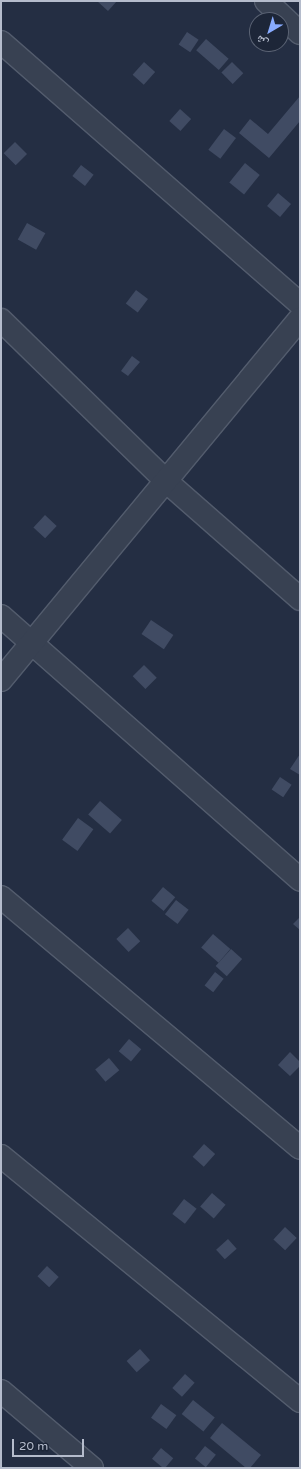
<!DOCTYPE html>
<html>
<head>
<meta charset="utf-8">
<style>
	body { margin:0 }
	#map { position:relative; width:301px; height:1469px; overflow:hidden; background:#242e43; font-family:"Varela Round","Noto Naskh Arabic",sans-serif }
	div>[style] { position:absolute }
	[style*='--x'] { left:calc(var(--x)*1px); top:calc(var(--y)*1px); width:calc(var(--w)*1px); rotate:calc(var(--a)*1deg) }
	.building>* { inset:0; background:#404b63; transform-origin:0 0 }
	.roads { filter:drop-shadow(1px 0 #535c6d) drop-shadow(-1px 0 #535c6d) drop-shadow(0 1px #535c6d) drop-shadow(0 -1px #535c6d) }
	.street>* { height:22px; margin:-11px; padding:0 11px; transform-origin:11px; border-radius:11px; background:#384152 }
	span { translate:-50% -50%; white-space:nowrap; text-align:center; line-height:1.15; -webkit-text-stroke:3px #1d2638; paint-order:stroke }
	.frame { position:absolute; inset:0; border:2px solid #b5bccc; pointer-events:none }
	.north { position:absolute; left:249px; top:12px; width:40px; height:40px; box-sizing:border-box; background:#1d2638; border:1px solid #5a6273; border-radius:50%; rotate:218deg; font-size:11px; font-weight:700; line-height:16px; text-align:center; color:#b5bccc }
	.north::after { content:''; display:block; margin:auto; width:14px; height:18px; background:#88abff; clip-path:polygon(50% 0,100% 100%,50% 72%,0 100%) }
	.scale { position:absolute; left:12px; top:1439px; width:72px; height:18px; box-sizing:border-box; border:2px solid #b5bccc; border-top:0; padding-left:5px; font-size:12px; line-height:14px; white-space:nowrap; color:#b5bccc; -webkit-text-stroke:3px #1d2638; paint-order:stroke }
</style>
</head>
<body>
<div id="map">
	<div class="building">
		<i style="clip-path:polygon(97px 1px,117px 1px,108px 11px)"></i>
		<i style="left:187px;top:32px;width:14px;height:15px;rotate:34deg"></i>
		<i style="left:206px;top:39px;width:30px;height:15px;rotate:41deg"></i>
		<i style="left:144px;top:62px;width:15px;height:17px;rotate:42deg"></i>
		<i style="left:232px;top:62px;width:16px;height:15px;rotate:45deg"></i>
		<i style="clip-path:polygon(300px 96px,300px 121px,269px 158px,239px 133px,250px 119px,268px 134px)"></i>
		<i style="left:180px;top:109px;width:15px;height:16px;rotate:42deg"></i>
		<i style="left:224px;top:129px;width:15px;height:26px;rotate:37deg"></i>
		<i style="left:15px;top:142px;width:17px;height:16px;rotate:45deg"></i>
		<i style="left:245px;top:163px;width:19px;height:25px;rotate:39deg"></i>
		<i style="left:81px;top:165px;width:16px;height:14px;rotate:38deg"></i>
		<i style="left:278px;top:193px;width:17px;height:17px;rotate:40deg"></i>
		<i style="left:27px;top:223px;width:21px;height:19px;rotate:29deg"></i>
		<i style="left:136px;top:290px;width:15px;height:17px;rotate:37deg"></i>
		<i style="clip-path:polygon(132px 356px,140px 362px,128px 376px,121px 371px)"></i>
		<i style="left:45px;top:515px;width:16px;height:17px;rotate:43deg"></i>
		<i style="left:151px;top:620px;width:27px;height:17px;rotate:34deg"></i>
		<i style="left:144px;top:665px;width:18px;height:16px;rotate:45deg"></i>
		<i style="clip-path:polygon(300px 754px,300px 775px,290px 769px)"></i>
		<i style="left:280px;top:777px;width:14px;height:15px;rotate:34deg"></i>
		<i style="left:100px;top:801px;width:29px;height:18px;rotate:41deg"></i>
		<i style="left:78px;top:818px;width:19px;height:27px;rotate:36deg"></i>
		<i style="left:163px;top:887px;width:16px;height:18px;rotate:40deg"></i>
		<i style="left:176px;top:900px;width:16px;height:18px;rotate:38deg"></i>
		<i style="clip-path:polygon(300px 917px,300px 930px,293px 924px)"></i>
		<i style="left:128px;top:928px;width:18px;height:16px;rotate:47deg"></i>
		<i style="left:213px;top:934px;width:23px;height:18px;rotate:41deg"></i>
		<i style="left:231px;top:949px;width:15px;height:23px;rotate:42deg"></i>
		<i style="left:215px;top:972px;width:11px;height:17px;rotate:38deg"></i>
		<i style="left:129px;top:1039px;width:16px;height:16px;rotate:40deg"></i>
		<i style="clip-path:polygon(290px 1052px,300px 1062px,300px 1066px,290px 1076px,278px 1065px)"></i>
		<i style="left:109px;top:1058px;width:16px;height:18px;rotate:50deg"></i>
		<i style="left:204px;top:1144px;width:15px;height:17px;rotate:42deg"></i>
		<i style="left:212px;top:1193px;width:18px;height:18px;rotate:41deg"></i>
		<i style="left:184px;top:1199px;width:16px;height:19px;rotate:38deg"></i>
		<i style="left:285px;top:1227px;width:16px;height:17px;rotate:43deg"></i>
		<i style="left:228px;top:1239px;width:13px;height:16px;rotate:48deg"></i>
		<i style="left:47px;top:1266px;width:16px;height:14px;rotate:43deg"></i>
		<i style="left:140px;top:1349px;width:15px;height:18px;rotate:48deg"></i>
		<i style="left:185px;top:1374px;width:13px;height:19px;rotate:42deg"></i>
		<i style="left:193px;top:1400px;width:28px;height:18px;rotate:39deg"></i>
		<i style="left:161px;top:1404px;width:19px;height:17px;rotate:36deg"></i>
		<i style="clip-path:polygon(222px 1423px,261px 1455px,250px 1468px,246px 1468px,210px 1438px)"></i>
		<i style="left:205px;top:1446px;width:14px;height:16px;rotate:39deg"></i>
		<i style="left:161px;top:1448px;width:16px;height:14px;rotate:40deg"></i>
	</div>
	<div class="roads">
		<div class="street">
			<i style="--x:266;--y:1;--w:47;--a:43.3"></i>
			<i style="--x:1;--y:42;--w:398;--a:41.2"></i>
			<i style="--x:1;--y:320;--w:232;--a:44.3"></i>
			<i style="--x:167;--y:482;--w:177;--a:41.3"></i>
			<i style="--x:1;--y:616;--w:399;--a:41.4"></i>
			<i style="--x:1;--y:680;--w:469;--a:-50.4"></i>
			<i style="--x:1;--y:897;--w:390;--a:40"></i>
			<i style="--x:1;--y:1156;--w:387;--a:39.3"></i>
			<i style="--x:1;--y:1391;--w:119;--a:40.2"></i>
		</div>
	</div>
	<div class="frame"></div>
	<div class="north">ش</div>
	<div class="scale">20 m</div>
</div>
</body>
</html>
